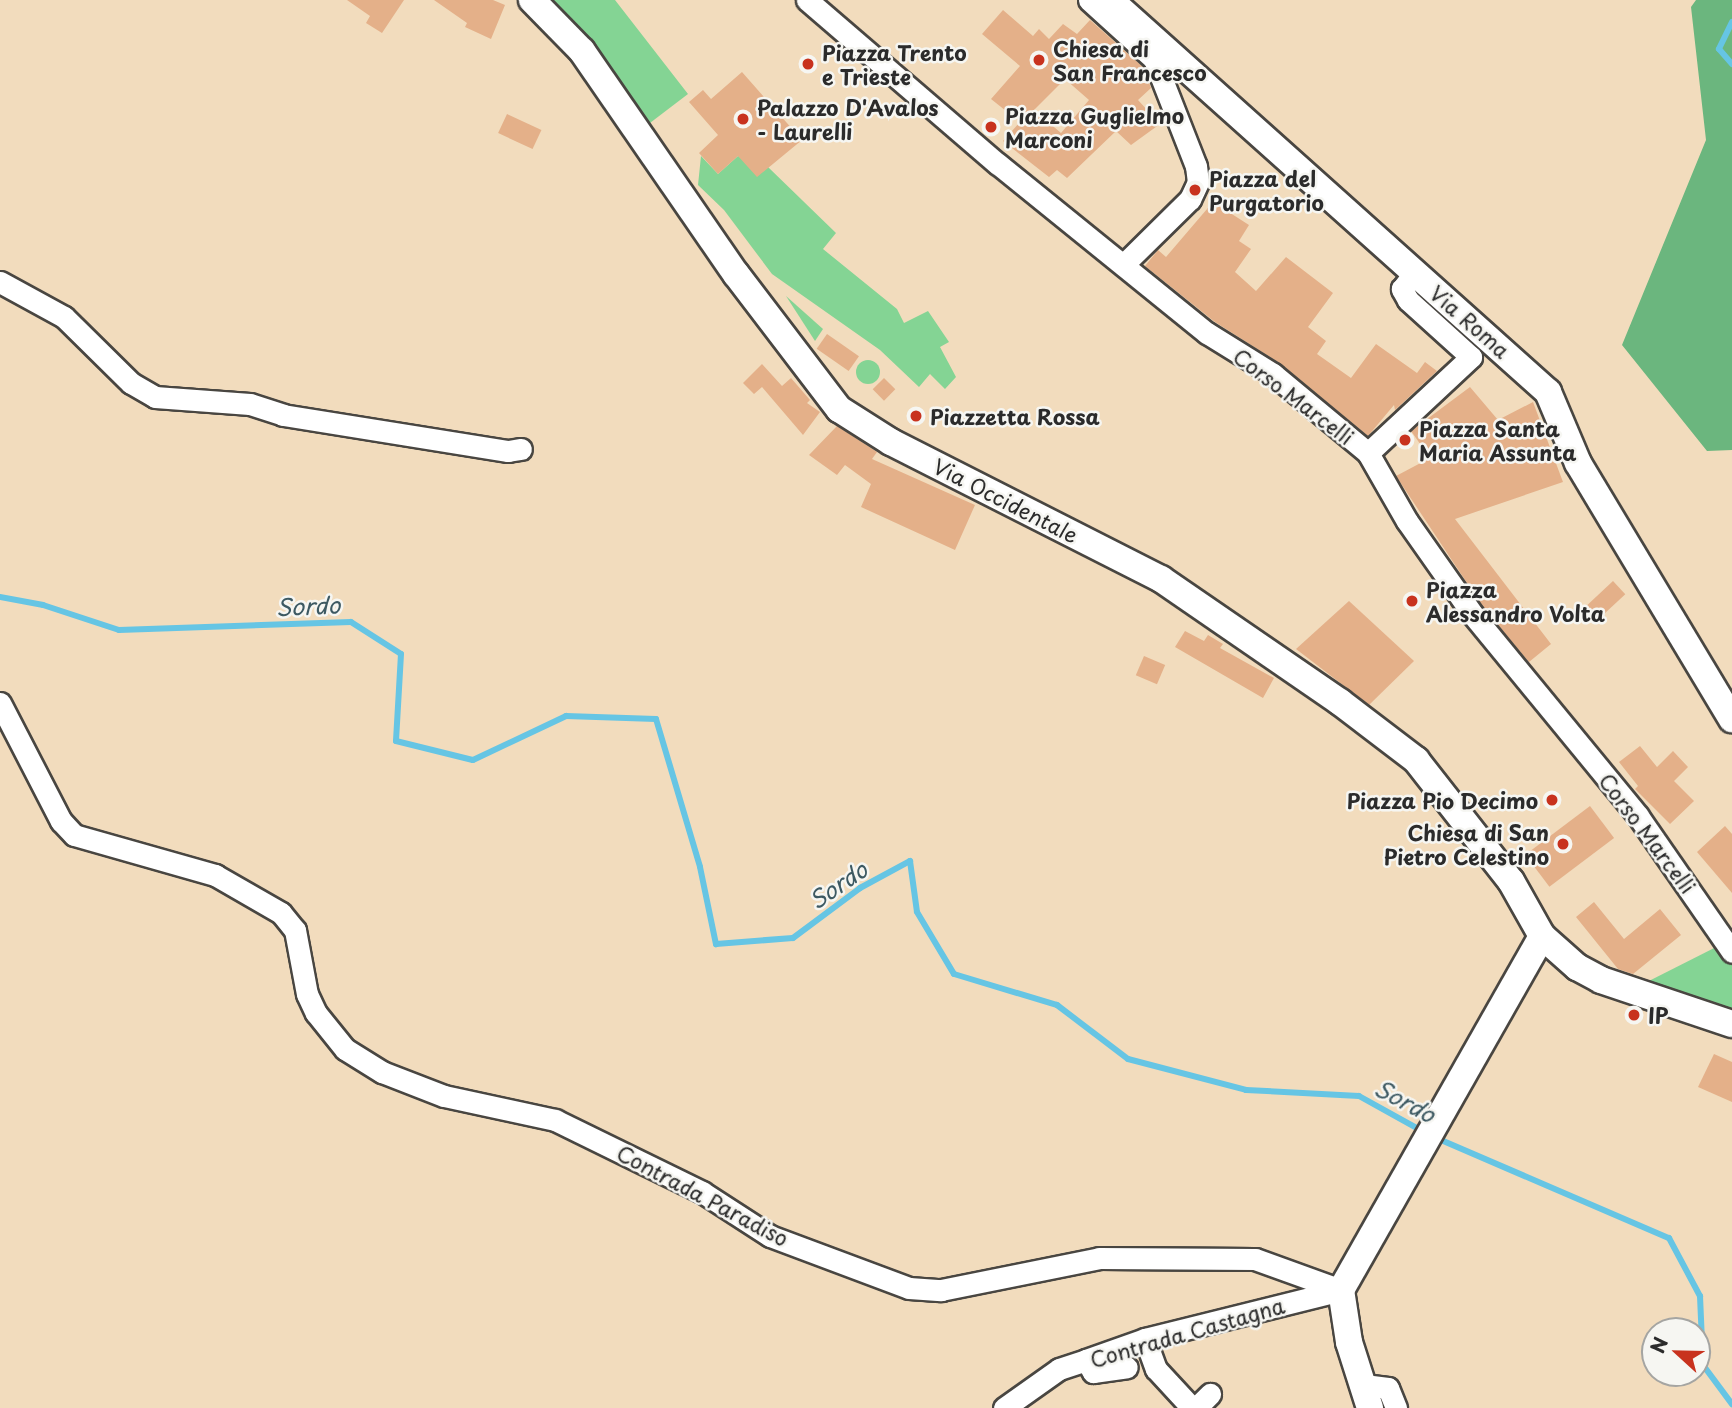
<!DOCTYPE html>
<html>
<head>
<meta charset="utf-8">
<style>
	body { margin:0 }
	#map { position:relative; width:1732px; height:1408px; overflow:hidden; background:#f2dcbd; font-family:"Playpen Sans",sans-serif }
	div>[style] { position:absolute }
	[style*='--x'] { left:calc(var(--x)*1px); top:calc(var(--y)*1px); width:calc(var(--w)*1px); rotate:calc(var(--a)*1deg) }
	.green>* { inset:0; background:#84d494 }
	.round { border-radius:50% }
	.forest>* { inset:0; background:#6bb67e }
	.stream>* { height:6px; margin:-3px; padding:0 3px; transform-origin:3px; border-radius:3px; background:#66c5e4 }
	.building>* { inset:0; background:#e4b089; transform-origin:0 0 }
	.roads { filter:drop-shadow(2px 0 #494641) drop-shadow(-2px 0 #494641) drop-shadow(0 2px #494641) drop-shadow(0 -2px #494641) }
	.minor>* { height:21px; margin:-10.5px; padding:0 10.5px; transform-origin:10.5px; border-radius:10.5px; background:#fff }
	.major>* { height:26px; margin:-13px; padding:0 13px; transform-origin:13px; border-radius:13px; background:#fff }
	.dots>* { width:19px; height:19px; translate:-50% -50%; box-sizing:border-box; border:4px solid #f6f6f2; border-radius:50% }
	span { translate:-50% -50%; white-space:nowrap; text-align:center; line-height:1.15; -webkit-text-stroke:5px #f6f6f2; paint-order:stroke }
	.poi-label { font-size:21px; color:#2b2b2b; font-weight:700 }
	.left { translate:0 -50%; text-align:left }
	.right { translate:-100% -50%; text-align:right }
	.street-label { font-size:21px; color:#2b2b2b }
	.water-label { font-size:23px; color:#3d5962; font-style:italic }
	.north { position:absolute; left:1641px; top:1317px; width:70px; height:70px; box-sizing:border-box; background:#f6f6f2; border:2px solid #a5a5a2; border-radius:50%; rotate:292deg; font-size:19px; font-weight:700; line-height:28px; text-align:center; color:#2b2b2b }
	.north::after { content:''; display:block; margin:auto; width:24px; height:32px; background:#c8321e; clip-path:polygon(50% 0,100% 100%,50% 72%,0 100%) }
</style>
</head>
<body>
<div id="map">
	<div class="green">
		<i style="clip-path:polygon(553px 0,615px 0,688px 94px,646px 126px,579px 28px)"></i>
		<i style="clip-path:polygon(701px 156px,718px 174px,738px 156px,768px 167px,836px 233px,823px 249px,897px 309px,904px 323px,928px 311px,949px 342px,940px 347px,956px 377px,945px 389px,930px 374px,919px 387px,880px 350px,772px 274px,724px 210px,698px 185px)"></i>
		<i style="clip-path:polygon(786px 296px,823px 329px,815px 341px)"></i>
		<i class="round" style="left:856px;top:360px;width:24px;height:24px"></i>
		<i style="clip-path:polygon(1732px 939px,1732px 1018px,1637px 987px)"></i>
	</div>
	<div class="forest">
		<i style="clip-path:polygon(1696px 0,1732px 0,1732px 450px,1707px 451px,1622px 345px,1706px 140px,1691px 7px)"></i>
	</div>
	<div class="stream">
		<i style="--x:1732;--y:22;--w:30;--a:116"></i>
		<i style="--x:1719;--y:49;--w:20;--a:49"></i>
		<i style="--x:0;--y:597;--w:44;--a:10.5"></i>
		<i style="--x:43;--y:605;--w:80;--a:18.2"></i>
		<i style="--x:119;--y:630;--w:232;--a:-2"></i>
		<i style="--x:351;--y:622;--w:59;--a:32.6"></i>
		<i style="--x:401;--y:654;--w:87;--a:93.3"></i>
		<i style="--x:396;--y:741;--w:79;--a:13.9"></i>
		<i style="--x:473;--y:760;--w:103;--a:-25.3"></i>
		<i style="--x:566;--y:716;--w:90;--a:1.9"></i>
		<i style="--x:656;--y:719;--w:154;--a:73.4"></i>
		<i style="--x:700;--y:867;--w:79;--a:78.3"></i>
		<i style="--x:716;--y:944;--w:77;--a:-4.5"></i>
		<i style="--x:793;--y:938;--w:84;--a:-36.7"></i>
		<i style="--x:860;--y:888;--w:57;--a:-28.4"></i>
		<i style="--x:910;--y:861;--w:51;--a:82.2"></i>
		<i style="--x:917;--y:912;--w:72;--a:59.2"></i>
		<i style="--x:954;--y:974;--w:108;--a:16.8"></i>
		<i style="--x:1057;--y:1005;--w:89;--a:37.3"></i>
		<i style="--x:1128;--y:1059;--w:122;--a:14.7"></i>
		<i style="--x:1246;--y:1090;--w:113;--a:3"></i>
		<i style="--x:1359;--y:1096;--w:74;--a:29"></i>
		<i style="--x:1434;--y:1137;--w:256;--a:23.3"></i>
		<i style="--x:1669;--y:1238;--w:66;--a:61.9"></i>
		<i style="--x:1700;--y:1296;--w:69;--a:87.5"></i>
		<i style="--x:1703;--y:1365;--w:49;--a:53.4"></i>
	</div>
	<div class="building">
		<i style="clip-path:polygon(347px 0,404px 0,382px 33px,366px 23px,370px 16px)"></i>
		<i style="clip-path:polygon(434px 0,493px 0,505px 5px,491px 39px,465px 27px,467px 23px)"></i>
		<i style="clip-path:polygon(evenodd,1003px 10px,1033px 36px,1039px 29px,1049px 39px,1063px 24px,1077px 34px,1090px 20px,1143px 67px,1151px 88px,1138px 100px,1160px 124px,1131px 145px,1116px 131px,1067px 178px,1057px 170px,1049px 177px,1003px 141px,1020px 122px,991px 99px,1020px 66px,982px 34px,1003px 10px,1065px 79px,1089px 100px,1061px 133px,1034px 110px,1065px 79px)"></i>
		<i style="clip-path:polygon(742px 72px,802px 140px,757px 177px,738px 156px,718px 174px,699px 153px,718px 135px,689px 102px,703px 90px,711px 99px)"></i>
		<i style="left:507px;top:114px;width:38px;height:21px;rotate:25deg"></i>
		<i style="clip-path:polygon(1213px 202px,1249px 225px,1239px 241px,1251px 249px,1235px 272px,1256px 291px,1286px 257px,1333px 293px,1308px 327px,1326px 341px,1317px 354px,1351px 378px,1376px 344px,1417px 373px,1425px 362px,1437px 371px,1395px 410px,1394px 405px,1368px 436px,1281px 364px,1215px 322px,1145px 266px,1158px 250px,1166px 257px)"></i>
		<i style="left:827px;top:334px;width:39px;height:18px;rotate:35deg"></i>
		<i style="clip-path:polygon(762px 364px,782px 386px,791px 378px,810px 400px,807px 403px,820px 412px,803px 435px,762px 387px,754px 394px,743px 383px)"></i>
		<i style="left:884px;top:378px;width:16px;height:16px;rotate:45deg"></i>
		<i style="clip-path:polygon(1470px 387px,1498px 420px,1533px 402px,1563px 482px,1455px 519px,1551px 644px,1529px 662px,1483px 607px,1396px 476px,1430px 458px,1411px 431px)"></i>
		<i style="clip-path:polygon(837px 426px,877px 452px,872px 459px,975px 505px,955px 550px,861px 507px,871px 484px,845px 465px,837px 475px,809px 455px)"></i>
		<i style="left:1613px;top:581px;width:18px;height:42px;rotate:47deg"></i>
		<i style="clip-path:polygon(1349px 601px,1414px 661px,1369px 705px,1296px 649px)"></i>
		<i style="clip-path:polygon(1185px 631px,1204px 641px,1208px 635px,1223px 644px,1220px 648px,1274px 678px,1263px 698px,1175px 647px)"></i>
		<i style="left:1144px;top:656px;width:23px;height:21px;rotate:23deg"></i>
		<i style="clip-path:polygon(1640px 746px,1657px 767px,1673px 751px,1688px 767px,1674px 781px,1694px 801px,1670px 824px,1635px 789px,1638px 786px,1619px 762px)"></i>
		<i style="left:1590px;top:806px;width:40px;height:81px;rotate:53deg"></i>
		<i style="clip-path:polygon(1725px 826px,1732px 834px,1732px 893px,1697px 852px)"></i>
		<i style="clip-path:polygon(1594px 902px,1624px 939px,1660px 909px,1681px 935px,1633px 974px,1618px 969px,1576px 917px)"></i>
		<i style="clip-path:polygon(1714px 1054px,1732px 1062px,1732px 1102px,1698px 1087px)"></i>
	</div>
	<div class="roads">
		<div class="minor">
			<i style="--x:807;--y:0;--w:252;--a:40.7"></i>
			<i style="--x:998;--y:164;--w:269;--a:39"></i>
			<i style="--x:1207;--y:333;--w:78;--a:31.8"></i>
			<i style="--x:1273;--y:374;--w:124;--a:39.7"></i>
			<i style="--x:1368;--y:453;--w:78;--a:60.2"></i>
			<i style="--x:1407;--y:521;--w:115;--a:54.9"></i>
			<i style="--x:1473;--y:615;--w:260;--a:50.6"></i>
			<i style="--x:1638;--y:816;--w:165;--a:55.3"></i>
			<i style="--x:1089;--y:0;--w:88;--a:42.2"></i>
			<i style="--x:1154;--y:59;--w:115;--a:68.6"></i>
			<i style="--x:1196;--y:166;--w:16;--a:83"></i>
			<i style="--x:1198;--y:182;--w:19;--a:115"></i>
			<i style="--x:1190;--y:199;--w:91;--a:135.4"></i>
			<i style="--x:0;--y:282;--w:73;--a:28.7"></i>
			<i style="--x:64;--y:317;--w:94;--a:44.6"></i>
			<i style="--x:131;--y:383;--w:28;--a:30"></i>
			<i style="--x:155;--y:397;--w:95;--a:4.2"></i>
			<i style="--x:250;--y:404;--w:35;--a:18"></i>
			<i style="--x:283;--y:415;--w:228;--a:9.1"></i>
			<i style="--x:508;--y:451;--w:13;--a:-9"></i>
			<i style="--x:1368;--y:453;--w:141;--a:-43"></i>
			<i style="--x:1471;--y:357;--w:85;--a:-137.9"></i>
			<i style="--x:1408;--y:300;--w:13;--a:-119"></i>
			<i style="--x:1402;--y:289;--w:20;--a:-53"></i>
			<i style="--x:0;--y:703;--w:133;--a:62.7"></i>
			<i style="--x:61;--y:821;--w:19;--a:47"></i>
			<i style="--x:74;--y:835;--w:147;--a:15.8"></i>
			<i style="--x:215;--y:875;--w:76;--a:29.9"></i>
			<i style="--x:281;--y:913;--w:22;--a:51"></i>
			<i style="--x:295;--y:930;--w:65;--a:79.4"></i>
			<i style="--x:307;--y:994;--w:21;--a:65"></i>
			<i style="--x:316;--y:1013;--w:46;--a:51.1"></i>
			<i style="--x:345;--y:1049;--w:44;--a:31.9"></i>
			<i style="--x:382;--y:1072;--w:66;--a:21.2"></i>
			<i style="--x:444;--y:1096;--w:114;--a:12.2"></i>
			<i style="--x:555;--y:1120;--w:164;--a:26.1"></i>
			<i style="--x:702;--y:1192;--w:81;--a:32.9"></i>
			<i style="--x:770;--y:1236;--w:148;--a:20.5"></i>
			<i style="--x:909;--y:1288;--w:32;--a:4"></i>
			<i style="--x:941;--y:1290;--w:161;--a:-11.4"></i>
			<i style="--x:1099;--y:1258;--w:156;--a:0.4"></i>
			<i style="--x:1255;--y:1259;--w:91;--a:19.8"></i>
			<i style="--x:1145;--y:1339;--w:32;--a:70"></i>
			<i style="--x:1156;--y:1369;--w:53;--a:47.3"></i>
			<i style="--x:1086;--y:1360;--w:14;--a:60"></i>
			<i style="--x:1093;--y:1372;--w:34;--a:-8"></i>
			<i style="--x:1364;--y:1385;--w:24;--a:7"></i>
			<i style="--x:1388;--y:1388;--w:22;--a:68"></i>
			<i style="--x:1004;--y:1408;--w:67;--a:-35.3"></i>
			<i style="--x:1059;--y:1369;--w:28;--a:-18"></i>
			<i style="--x:1086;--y:1360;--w:63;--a:-19.6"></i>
			<i style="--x:1145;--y:1339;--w:202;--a:-14"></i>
			<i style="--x:1196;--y:1408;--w:20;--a:-45"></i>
		</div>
		<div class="major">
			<i style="--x:532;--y:0;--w:71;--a:45.6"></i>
			<i style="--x:582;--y:51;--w:271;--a:55.4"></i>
			<i style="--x:736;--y:274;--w:170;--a:52.7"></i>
			<i style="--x:839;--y:409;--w:62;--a:32.4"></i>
			<i style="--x:891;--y:442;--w:303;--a:26.9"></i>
			<i style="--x:1161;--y:579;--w:217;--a:34.5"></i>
			<i style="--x:1340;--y:702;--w:96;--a:37.3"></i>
			<i style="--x:1416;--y:760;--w:154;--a:51.9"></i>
			<i style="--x:1511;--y:881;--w:63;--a:60.6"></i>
			<i style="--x:1542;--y:936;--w:47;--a:41.5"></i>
			<i style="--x:1577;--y:967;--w:27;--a:28"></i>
			<i style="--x:1601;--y:980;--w:138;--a:18.6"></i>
			<i style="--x:1110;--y:0;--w:588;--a:41.83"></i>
			<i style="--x:1548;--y:392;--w:77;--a:67.1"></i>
			<i style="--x:1578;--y:463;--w:299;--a:59"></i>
			<i style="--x:1370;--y:1408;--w:69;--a:-107.7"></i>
			<i style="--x:1349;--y:1342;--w:53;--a:-98.7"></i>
			<i style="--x:1341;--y:1290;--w:407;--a:-60.4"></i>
		</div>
	</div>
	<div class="dots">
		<i style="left:1039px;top:60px;background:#c8321e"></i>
		<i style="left:808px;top:64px;background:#c8321e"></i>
		<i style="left:743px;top:119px;background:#c8321e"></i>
		<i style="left:991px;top:127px;background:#c8321e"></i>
		<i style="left:1195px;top:190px;background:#c8321e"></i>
		<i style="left:916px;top:416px;background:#c8321e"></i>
		<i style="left:1405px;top:440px;background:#c8321e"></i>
		<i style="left:1412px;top:601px;background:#c8321e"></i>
		<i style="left:1552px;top:800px;background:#c8321e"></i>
		<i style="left:1563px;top:844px;background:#c8321e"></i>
		<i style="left:1634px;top:1015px;background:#c8321e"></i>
	</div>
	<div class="poi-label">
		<span class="left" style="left:1053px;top:60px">Chiesa di<br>San Francesco</span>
		<span class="left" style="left:822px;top:64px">Piazza Trento<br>e Trieste</span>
		<span class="left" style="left:757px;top:119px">Palazzo D'Avalos<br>- Laurelli</span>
		<span class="left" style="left:1005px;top:127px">Piazza Guglielmo<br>Marconi</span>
		<span class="left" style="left:1209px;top:190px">Piazza del<br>Purgatorio</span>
		<span class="left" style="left:930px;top:416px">Piazzetta Rossa</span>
		<span class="left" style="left:1419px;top:440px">Piazza Santa<br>Maria Assunta</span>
		<span class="left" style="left:1426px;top:601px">Piazza<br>Alessandro Volta</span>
		<span class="right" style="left:1538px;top:800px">Piazza Pio Decimo</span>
		<span class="right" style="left:1549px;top:844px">Chiesa di San<br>Pietro Celestino</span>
		<span class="left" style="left:1648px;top:1015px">IP</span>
	</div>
	<div class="street-label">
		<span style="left:1470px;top:321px;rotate:41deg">Via Roma</span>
		<span style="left:1294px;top:396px;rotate:37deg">Corso Marcelli</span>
		<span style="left:1006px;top:500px;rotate:27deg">Via Occidentale</span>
		<span style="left:1648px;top:833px;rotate:53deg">Corso Marcelli</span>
		<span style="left:703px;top:1195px;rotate:28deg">Contrada Paradiso</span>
		<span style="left:1187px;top:1332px;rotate:-16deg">Contrada Castagna</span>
	</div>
	<div class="water-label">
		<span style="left:308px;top:606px;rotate:-2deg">Sordo</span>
		<span style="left:838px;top:885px;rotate:-34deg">Sordo</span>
		<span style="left:1405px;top:1101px;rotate:28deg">Sordo</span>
	</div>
	<div class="north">N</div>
</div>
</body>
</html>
